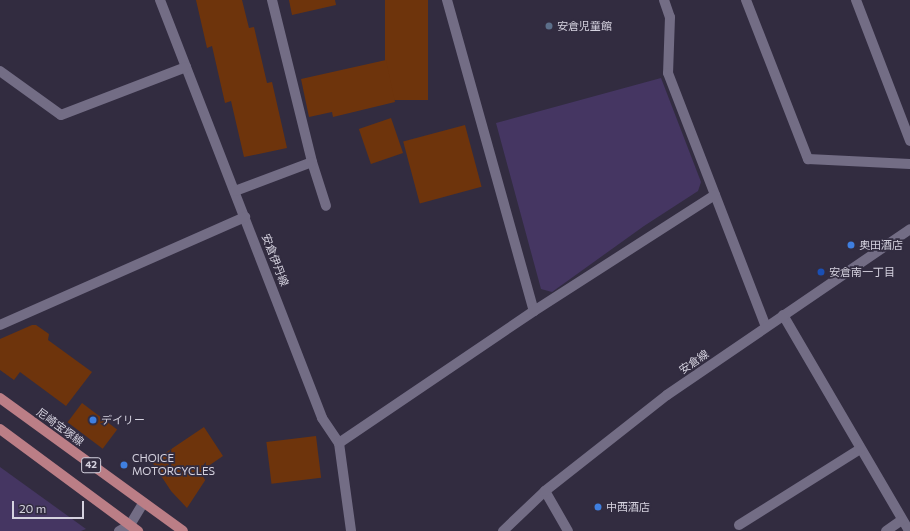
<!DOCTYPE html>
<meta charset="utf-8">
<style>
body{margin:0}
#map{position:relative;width:910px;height:531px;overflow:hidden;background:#322c40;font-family:Commissioner,"Noto Sans JP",sans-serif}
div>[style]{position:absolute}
.green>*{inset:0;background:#453662}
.building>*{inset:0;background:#6e340c;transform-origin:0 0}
.minor>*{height:10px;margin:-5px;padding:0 5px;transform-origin:5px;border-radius:5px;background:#736d85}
.major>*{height:10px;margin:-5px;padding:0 5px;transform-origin:5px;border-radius:5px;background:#bb7e86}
.dots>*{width:11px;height:11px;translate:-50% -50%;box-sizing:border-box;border:2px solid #322c40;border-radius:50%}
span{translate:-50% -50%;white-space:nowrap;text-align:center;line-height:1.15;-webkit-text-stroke:3.5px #322c40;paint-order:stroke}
.shield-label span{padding:1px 3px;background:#322c40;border:1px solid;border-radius:3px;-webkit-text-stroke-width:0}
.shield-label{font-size:10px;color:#d5d2df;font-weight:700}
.poi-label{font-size:11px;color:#d5d2df}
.left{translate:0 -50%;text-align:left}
.street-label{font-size:11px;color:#d5d2df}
.scale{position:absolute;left:12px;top:501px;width:72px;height:18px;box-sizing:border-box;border:2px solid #d5d2df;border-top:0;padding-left:5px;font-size:12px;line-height:14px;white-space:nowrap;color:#d5d2df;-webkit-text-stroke:3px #322c40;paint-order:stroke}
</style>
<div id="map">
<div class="green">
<div style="clip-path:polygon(661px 78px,701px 182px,698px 191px,644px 226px,552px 292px,541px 289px,496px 123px)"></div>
<div style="clip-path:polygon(0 467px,86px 529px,81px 531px,0 531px)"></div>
</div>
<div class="building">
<div style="clip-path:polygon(196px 0,242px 0,249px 28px,254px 27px,267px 83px,272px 82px,287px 148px,244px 157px,231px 101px,225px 103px,212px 46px,207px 48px)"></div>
<div style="clip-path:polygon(289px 0,335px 0,336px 5px,292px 15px)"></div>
<div style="left:385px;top:0;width:43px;height:100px"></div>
<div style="clip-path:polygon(386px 60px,395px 102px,333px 117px,332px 112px,309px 117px,301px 79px)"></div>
<div style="left:391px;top:118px;width:37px;height:34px;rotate:71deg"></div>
<div style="left:465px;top:125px;width:64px;height:64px;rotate:75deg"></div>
<div style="clip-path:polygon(32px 325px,36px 325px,49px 334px,48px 340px,92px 372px,66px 406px,20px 372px,14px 380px,0 370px,0 339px)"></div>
<div style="left:82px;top:403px;width:44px;height:24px;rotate:37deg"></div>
<div style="clip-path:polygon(204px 427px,223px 456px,201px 471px,206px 479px,187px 508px,171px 491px,152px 462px)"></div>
<div style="left:316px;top:436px;width:42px;height:50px;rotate:83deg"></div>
</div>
<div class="minor">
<div style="left:160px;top:0;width:448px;rotate:68.8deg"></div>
<div style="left:322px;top:418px;width:30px;rotate:56deg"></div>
<div style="left:339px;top:443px;width:89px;rotate:82.2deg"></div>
<div style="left:272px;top:0;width:167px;rotate:76.1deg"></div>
<div style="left:312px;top:162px;width:46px;rotate:72.3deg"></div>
<div style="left:447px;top:0;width:323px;rotate:74.4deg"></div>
<div style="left:664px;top:0;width:18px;rotate:71deg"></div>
<div style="left:670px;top:17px;width:56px;rotate:92deg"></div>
<div style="left:668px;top:73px;width:272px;rotate:68.9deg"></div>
<div style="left:746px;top:0;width:171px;rotate:68.7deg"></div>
<div style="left:808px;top:159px;width:102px;rotate:2.8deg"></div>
<div style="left:856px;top:0;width:151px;rotate:69deg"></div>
<div style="left:0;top:71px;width:75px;rotate:35.8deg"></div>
<div style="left:61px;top:115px;width:134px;rotate:-21deg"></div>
<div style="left:235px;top:191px;width:82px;rotate:-20.6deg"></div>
<div style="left:783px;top:315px;width:250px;rotate:59.7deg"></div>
<div style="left:0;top:325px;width:268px;rotate:-23.8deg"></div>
<div style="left:339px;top:443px;width:235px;rotate:-34.1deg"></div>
<div style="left:534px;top:311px;width:215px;rotate:-32.7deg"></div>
<div style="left:545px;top:491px;width:46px;rotate:60.1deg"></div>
<div style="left:739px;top:525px;width:143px;rotate:-32.1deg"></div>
<div style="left:119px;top:531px;width:13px;rotate:-29deg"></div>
<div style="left:130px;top:525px;width:26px;rotate:-59deg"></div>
<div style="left:503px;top:531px;width:58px;rotate:-43.6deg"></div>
<div style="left:545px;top:491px;width:155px;rotate:-38.2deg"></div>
<div style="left:667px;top:395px;width:294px;rotate:-34.3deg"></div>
<div style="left:886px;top:531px;width:19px;rotate:-35deg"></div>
</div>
<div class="major">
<div style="left:0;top:398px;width:226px;rotate:36deg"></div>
<div style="left:0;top:429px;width:172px;rotate:36.5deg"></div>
</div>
<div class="dots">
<div style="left:549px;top:26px;background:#5c6f8a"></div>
<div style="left:851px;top:245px;background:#3f7fe0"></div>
<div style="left:821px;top:272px;background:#1a4fb4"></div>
<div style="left:93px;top:420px;background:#3f7fe0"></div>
<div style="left:124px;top:465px;background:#3f7fe0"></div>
<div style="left:598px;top:507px;background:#3f7fe0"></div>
</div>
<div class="shield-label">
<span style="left:91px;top:465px">42</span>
</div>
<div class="poi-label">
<span class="left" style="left:557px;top:26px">安倉児童館</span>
<span class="left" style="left:859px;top:245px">奥田酒店</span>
<span class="left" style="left:829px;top:272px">安倉南一丁目</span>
<span class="left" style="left:101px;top:420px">デイリー</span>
<span class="left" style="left:132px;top:465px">CHOICE<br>MOTORCYCLES</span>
<span class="left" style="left:606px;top:507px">中西酒店</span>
</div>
<div class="street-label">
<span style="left:275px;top:260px;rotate:69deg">安倉伊丹線</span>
<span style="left:694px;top:362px;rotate:-34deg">安倉線</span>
<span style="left:60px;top:427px;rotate:36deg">尼崎宝塚線</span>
</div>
<div class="scale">20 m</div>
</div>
